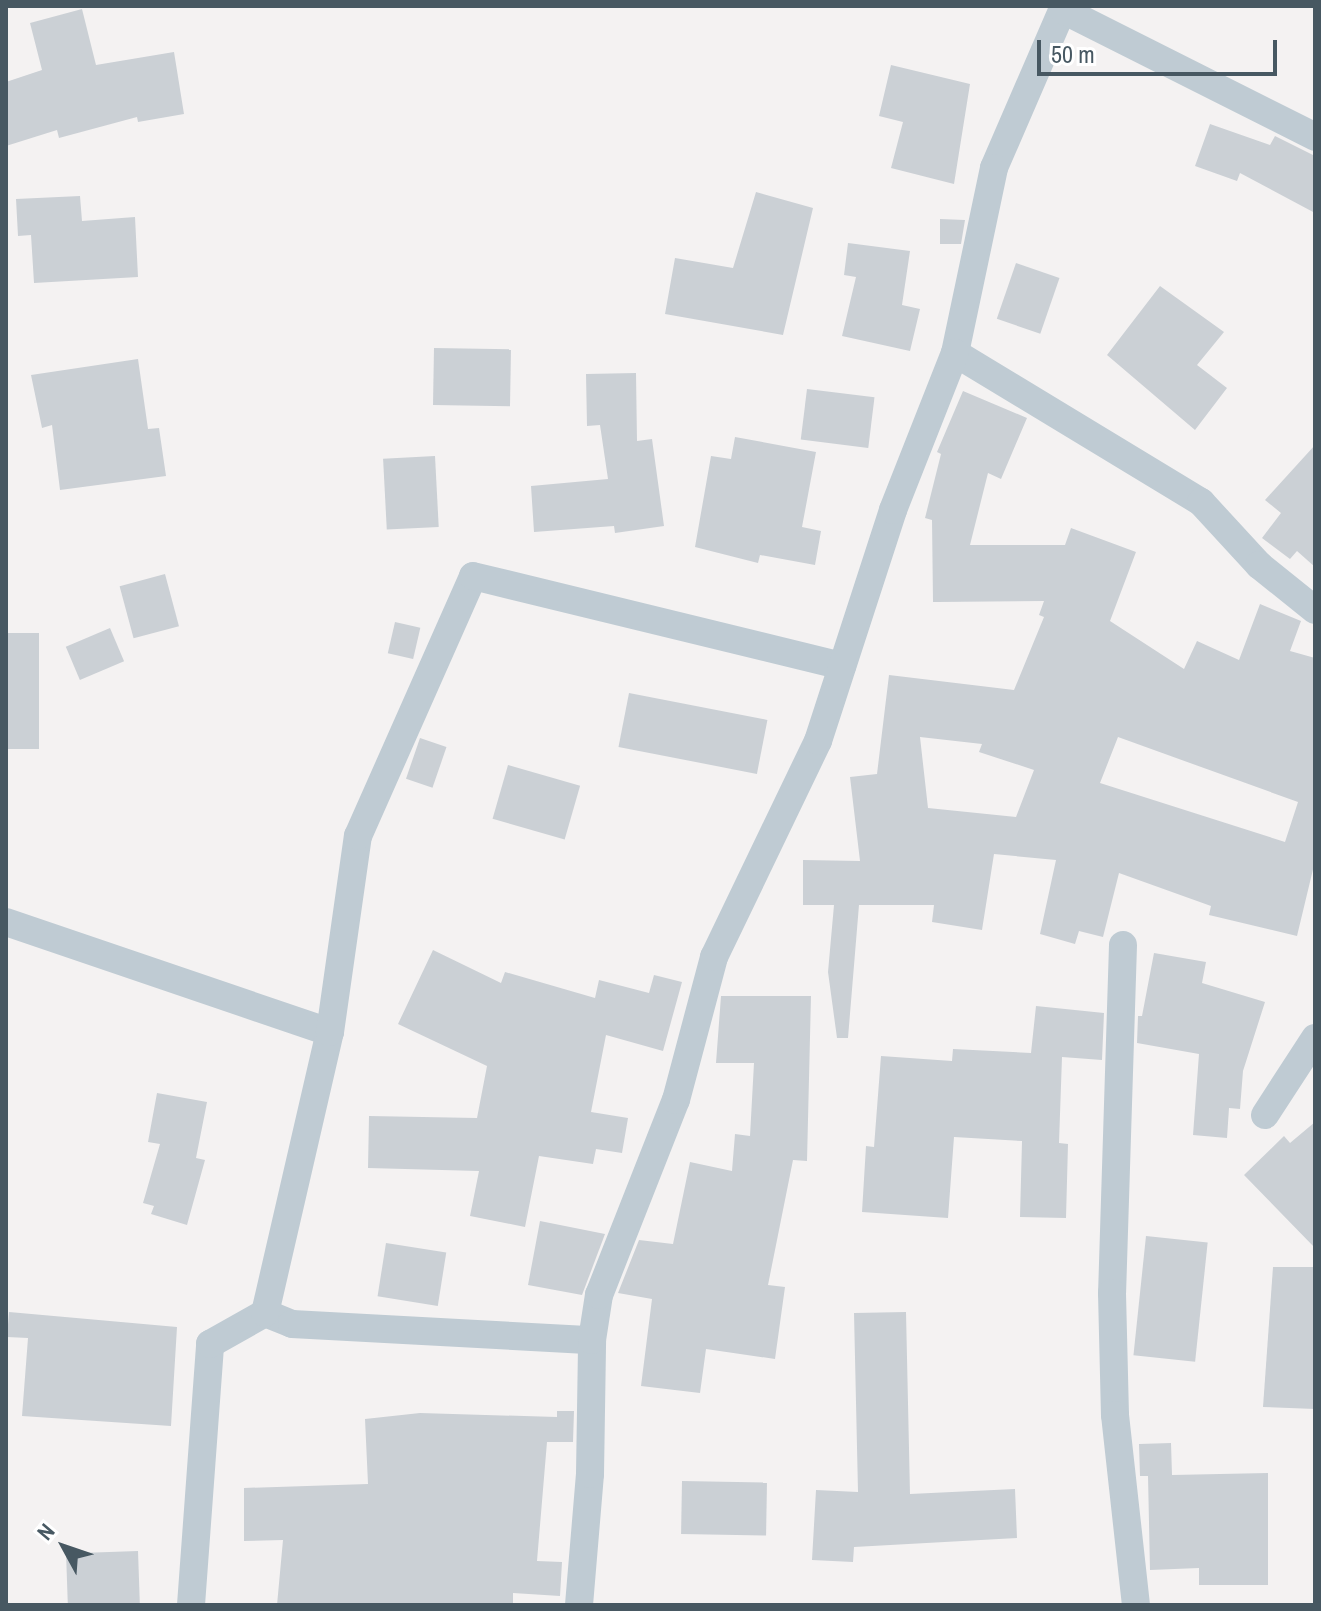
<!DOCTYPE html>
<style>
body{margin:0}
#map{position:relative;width:1321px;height:1611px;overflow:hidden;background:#f4f2f2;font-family:"Archivo Narrow",sans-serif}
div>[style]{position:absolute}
.building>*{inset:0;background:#cbd0d5;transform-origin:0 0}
.minor>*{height:28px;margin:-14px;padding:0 14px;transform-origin:14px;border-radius:14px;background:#bfcbd3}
span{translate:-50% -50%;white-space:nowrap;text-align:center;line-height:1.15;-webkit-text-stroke:8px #fff;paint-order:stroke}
.frame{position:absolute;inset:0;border:8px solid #475862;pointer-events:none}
.north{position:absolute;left:24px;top:1507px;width:80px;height:80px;-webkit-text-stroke:6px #fff;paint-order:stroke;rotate:310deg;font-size:22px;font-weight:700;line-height:32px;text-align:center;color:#475862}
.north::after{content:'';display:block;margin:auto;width:28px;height:36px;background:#475862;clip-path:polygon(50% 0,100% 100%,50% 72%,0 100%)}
.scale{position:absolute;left:1037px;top:40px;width:240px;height:36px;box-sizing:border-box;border:4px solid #475862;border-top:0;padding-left:10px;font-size:24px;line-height:28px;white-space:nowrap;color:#475862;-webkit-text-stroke:6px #fff;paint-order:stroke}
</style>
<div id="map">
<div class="building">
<div style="clip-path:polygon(82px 9px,96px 65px,174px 52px,184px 114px,138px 122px,137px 117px,59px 138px,57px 130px,6px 146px,6px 82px,42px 70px,30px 23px)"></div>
<div style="clip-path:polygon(891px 65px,970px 84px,954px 184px,891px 168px,903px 122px,879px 116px)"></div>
<div style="clip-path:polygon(1210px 124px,1270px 145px,1275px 136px,1315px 156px,1315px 213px,1240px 173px,1237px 181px,1195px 166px)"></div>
<div style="clip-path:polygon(756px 192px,813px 208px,783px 335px,665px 314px,675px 258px,733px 268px)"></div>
<div style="clip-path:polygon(80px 196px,82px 221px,135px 217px,138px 277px,34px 283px,31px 235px,18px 236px,16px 199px)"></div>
<div style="clip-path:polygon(940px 219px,965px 220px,961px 244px,940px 244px)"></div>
<div style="clip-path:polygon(848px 243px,910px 251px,902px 305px,920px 309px,910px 351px,842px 336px,856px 277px,844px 275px)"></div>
<div style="left:1016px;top:263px;width:46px;height:59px;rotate:19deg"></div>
<div style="clip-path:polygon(1160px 286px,1224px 332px,1197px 365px,1227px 388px,1195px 430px,1107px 355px)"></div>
<div style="left:434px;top:348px;width:77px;height:57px;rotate:1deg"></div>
<div style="clip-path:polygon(138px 359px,148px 429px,159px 428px,166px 476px,60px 490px,52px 425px,42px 428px,31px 375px)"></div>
<div style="clip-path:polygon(636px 373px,637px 441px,652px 439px,664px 526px,615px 533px,614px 526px,534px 532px,531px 486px,608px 479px,600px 425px,587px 426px,586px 374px)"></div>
<div style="left:807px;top:389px;width:68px;height:51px;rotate:7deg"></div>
<div style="clip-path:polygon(evenodd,963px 391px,1027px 418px,1001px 479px,988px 473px,970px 545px,1065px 545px,1071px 528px,1136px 552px,1110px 621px,1184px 669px,1197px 641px,1239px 660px,1260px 604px,1301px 621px,1290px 651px,1315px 658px,1315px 861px,1297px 936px,1209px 915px,1211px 906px,1119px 873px,1103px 937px,1079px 931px,1075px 944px,1040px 934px,1056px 860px,994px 854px,982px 930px,932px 922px,934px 905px,859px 905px,848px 1038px,837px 1038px,828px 972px,834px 905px,803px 905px,803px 860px,860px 861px,850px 777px,877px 774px,889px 675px,1014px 690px,1044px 617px,1039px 615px,1044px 601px,933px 602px,932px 520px,925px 518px,941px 454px,937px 452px,963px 391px,920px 737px,982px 744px,979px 752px,1034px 770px,1016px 817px,928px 808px,920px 737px,963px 391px,1118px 737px,1298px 802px,1285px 842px,1100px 783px,1118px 737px)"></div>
<div style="clip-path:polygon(735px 437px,816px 452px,802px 527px,821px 531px,815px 565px,760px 555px,758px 563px,695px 547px,711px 456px,731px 459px)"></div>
<div style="clip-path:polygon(1315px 445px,1315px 567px,1297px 551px,1290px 559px,1262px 538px,1281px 513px,1265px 500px)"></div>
<div style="left:435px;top:456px;width:71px;height:52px;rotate:87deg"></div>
<div style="left:165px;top:574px;width:54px;height:47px;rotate:75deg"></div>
<div style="left:395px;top:622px;width:26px;height:32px;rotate:13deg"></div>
<div style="left:110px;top:628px;width:36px;height:48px;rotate:67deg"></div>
<div style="left:39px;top:633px;width:116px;height:33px;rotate:90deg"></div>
<div style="left:629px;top:693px;width:141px;height:55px;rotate:11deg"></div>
<div style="left:420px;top:738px;width:28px;height:43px;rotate:19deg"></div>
<div style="left:508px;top:765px;width:75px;height:56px;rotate:16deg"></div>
<div style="clip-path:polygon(433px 950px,501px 983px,505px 972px,595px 998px,599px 980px,649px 993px,654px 975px,682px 982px,663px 1051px,606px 1035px,591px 1112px,628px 1118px,622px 1153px,596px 1149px,593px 1164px,539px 1156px,525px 1227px,470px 1216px,479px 1171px,368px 1168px,369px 1116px,477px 1118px,487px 1066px,398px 1024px)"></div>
<div style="clip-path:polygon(1154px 953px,1206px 962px,1202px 983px,1265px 1002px,1243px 1071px,1240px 1109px,1229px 1108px,1227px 1138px,1193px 1135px,1199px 1054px,1137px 1043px,1138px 1016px,1142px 1016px)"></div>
<div style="clip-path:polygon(721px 996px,811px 996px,807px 1161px,793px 1160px,768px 1285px,785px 1287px,775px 1359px,706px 1349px,700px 1393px,641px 1386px,652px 1299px,618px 1293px,639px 1240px,673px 1244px,690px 1162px,732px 1171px,735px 1134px,750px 1136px,754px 1063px,716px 1063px)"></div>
<div style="clip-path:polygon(1036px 1006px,1104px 1013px,1102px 1060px,1062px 1057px,1059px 1143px,1068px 1144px,1066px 1218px,1020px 1217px,1022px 1141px,954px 1137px,948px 1218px,862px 1212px,866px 1146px,874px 1147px,881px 1056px,952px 1061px,953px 1049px,1031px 1053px)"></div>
<div style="clip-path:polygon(157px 1093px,207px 1102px,196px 1158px,205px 1160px,187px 1225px,151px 1214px,154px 1206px,143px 1203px,160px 1144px,148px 1142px)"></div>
<div style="clip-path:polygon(1315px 1122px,1315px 1248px,1244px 1175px,1284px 1136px,1290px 1143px)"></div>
<div style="clip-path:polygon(540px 1221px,605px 1234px,582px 1295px,528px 1285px)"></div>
<div style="left:1146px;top:1236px;width:62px;height:120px;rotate:6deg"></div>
<div style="left:386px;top:1243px;width:61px;height:54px;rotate:9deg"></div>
<div style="clip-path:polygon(1273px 1267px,1315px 1267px,1315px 1409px,1263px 1407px)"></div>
<div style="clip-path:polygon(9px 1312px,177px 1327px,171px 1426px,22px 1416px,28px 1338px,7px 1337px)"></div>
<div style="clip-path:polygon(906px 1312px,910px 1494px,1015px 1489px,1017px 1538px,854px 1547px,853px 1562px,812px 1560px,816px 1490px,858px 1492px,854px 1313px)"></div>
<div style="clip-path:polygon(557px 1411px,574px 1411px,573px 1442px,547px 1442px,537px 1561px,562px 1562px,560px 1596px,513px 1593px,513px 1605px,277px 1605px,283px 1540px,244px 1541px,244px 1488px,368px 1484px,365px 1419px,420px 1413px,557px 1417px)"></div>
<div style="clip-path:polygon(1171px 1443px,1172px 1475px,1268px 1473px,1268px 1585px,1199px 1585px,1199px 1568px,1150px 1570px,1148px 1476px,1140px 1476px,1139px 1444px)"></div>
<div style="left:682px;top:1481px;width:85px;height:53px;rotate:1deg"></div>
<div style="left:138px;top:1551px;width:54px;height:72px;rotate:88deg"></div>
</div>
<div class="minor">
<div style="left:1064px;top:6px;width:176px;rotate:113.4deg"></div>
<div style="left:994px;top:168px;width:189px;rotate:101.9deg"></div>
<div style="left:955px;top:353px;width:288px;rotate:31.2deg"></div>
<div style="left:1201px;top:502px;width:86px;rotate:47.4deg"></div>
<div style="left:1259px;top:565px;width:72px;rotate:38.8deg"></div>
<div style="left:1063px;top:10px;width:282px;rotate:26.7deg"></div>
<div style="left:6px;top:922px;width:342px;rotate:18.8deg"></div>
<div style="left:1123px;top:945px;width:348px;rotate:91.8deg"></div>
<div style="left:1112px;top:1293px;width:122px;rotate:88.6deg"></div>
<div style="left:1115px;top:1415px;width:191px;rotate:83.7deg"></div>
<div style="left:1265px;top:1115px;width:92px;rotate:-57deg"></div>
<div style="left:265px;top:1313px;width:29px;rotate:22deg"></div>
<div style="left:292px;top:1324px;width:300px;rotate:3.1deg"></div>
<div style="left:191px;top:1605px;width:262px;rotate:-85.8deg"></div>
<div style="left:210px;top:1344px;width:63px;rotate:-29.4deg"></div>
<div style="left:265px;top:1313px;width:288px;rotate:-77deg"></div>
<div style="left:330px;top:1032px;width:198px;rotate:-81.9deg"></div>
<div style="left:358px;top:836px;width:284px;rotate:-66.1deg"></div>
<div style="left:473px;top:576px;width:380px;rotate:13.7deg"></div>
<div style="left:579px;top:1605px;width:131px;rotate:-85.2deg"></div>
<div style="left:590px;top:1474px;width:134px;rotate:-89.1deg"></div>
<div style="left:592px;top:1340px;width:46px;rotate:-81.2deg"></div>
<div style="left:599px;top:1295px;width:210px;rotate:-68.5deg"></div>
<div style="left:676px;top:1100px;width:148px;rotate:-75.1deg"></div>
<div style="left:714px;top:957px;width:240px;rotate:-64.3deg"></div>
<div style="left:818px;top:741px;width:243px;rotate:-72deg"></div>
<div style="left:893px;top:510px;width:169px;rotate:-68.5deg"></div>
</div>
<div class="frame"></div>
<div class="north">N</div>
<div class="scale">50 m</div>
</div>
